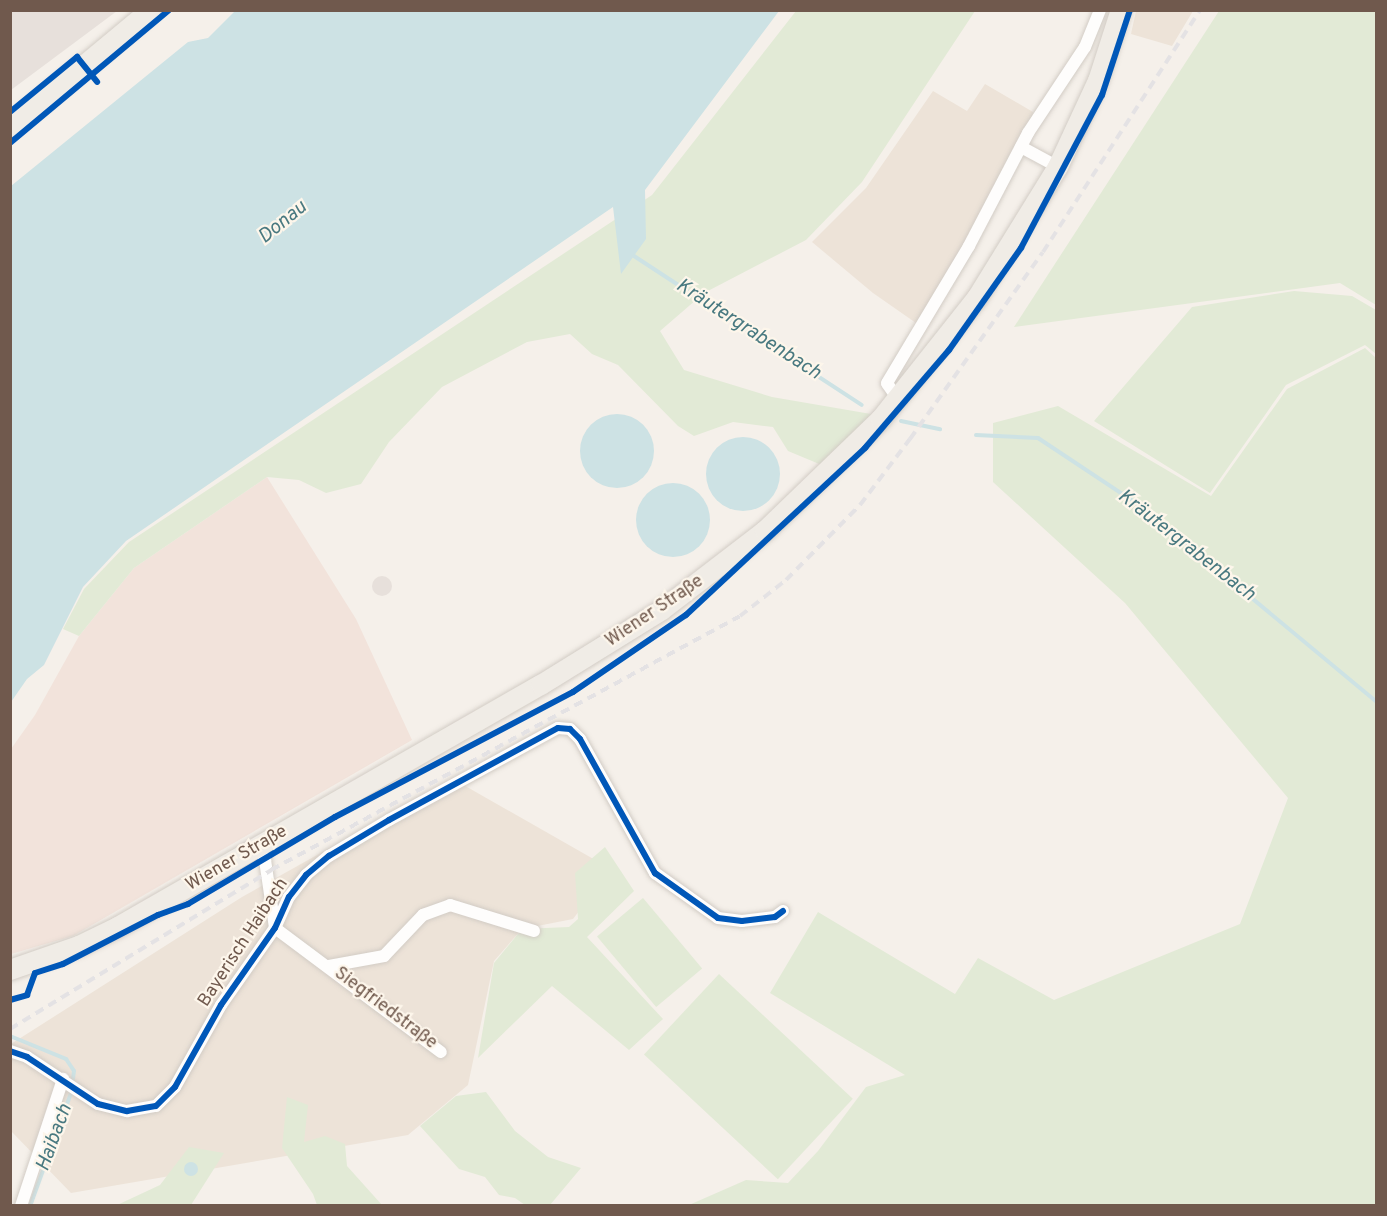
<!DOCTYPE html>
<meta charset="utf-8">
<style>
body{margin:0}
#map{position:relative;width:1387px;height:1216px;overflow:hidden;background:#f5f0ea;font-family:Overpass,sans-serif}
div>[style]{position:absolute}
.residential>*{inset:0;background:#ede3d8}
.commercial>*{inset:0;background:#f2e3db}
.industrial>*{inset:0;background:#e7e0db}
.round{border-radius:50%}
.green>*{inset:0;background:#e2ead6;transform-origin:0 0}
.water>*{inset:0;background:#cde2e4}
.stream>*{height:4px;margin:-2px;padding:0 2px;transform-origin:2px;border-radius:2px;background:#cde2e4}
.roads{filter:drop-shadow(0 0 2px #d2ccc5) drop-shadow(0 0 2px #d2ccc5)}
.minor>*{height:12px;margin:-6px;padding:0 6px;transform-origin:6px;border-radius:6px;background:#fefdfc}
.primary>*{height:20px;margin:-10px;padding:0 10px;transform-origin:10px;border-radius:10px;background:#f0ece6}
.rail>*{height:4px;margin-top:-2px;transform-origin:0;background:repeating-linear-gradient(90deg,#e4e2e4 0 9px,transparent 0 15px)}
.cycleway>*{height:6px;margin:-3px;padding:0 3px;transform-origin:3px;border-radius:3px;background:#0057b8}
span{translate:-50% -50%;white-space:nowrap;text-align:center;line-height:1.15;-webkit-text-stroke:4.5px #fdf6eb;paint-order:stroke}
.street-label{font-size:18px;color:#70594d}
.water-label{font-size:20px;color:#497980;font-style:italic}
.frame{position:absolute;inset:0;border:12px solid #70594d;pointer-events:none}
</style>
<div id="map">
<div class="residential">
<div style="clip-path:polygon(1136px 11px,1136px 10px,1193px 11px,1172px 46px,1131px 34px)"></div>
<div style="clip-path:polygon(985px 84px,1033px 112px,1032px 117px,955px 262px,916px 323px,873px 293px,812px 242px,866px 188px,933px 91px,967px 111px)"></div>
<div style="clip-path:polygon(453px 779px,611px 869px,573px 919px,522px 929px,494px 961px,468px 1085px,408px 1135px,71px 1193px,11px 1131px,11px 1044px,242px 897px)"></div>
</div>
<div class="commercial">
<div style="clip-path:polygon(267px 477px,356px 619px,412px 740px,73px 936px,11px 954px,11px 749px,35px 715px,79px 636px,134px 568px)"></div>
</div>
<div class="industrial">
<div style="clip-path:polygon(11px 10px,117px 10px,117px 11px,11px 90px)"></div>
<div class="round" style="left:372px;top:576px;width:20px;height:20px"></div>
</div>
<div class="green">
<div style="clip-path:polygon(796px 11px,975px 11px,862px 182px,806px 240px,704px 293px,660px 331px,684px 370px,772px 397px,871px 414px,824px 466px,788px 451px,773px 427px,733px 422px,694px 436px,678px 426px,618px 365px,592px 354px,570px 334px,527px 342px,442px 387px,389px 442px,361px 484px,326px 493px,299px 480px,267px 477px,134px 568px,79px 636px,63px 629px,84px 589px,129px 542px,652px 195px)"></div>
<div style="clip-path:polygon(1219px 11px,1376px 11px,1376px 305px,1340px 283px,1014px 327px)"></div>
<div style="clip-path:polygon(1294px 291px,1352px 296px,1376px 310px,1376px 354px,1365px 345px,1286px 385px,1210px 493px,1094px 421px,1192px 307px)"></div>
<div style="clip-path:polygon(1365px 348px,1376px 358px,1376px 1205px,689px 1205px,746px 1180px,788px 1183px,818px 1151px,866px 1087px,905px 1075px,770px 993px,818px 912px,955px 994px,978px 958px,1054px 1000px,1240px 924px,1288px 798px,1125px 603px,993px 482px,993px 423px,1058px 406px,1211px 496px,1287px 389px)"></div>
<div style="clip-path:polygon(605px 847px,634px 891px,587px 937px,663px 1019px,629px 1050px,552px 986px,478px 1058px,494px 963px,522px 929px,569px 927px,578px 919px,575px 873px)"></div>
<div style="left:643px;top:898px;width:92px;height:60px;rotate:50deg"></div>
<div style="left:719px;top:974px;width:183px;height:110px;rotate:43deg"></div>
<div style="clip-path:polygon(486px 1092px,515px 1131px,548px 1157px,581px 1168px,550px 1205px,525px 1205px,515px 1198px,499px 1195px,485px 1177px,459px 1169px,420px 1126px,456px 1096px)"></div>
<div style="clip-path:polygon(287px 1097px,308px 1105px,304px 1142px,325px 1136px,345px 1144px,347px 1166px,382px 1205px,317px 1205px,313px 1194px,282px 1148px)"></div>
<div style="clip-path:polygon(189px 1147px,224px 1153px,191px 1205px,115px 1206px,160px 1185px)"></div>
</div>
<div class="water">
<div style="clip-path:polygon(235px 11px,779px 11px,645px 190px,646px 239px,621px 274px,613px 207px,126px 541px,83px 587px,44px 665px,27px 679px,11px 702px,11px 186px,188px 42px,208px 38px)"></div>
<div class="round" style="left:580px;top:414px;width:74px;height:74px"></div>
<div class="round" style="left:706px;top:437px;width:74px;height:74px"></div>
<div class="round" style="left:636px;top:483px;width:74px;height:74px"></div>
<div class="round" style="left:184px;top:1162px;width:14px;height:14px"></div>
</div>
<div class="stream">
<div style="left:634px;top:256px;width:272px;rotate:33.2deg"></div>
<div style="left:901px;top:421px;width:40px;rotate:12deg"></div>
<div style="left:976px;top:435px;width:62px;rotate:2.8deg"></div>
<div style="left:1038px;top:438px;width:125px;rotate:33.6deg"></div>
<div style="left:1142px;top:507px;width:304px;rotate:39.7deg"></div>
<div style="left:10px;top:1036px;width:61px;rotate:22.3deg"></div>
<div style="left:66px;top:1059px;width:14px;rotate:56deg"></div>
<div style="left:74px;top:1071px;width:22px;rotate:98deg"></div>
<div style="left:71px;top:1093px;width:120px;rotate:109.9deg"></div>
</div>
<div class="roads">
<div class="minor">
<div style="left:1021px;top:147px;width:42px;rotate:28.4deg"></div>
<div style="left:898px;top:399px;width:19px;rotate:-125deg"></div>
<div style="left:887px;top:383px;width:160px;rotate:-59.1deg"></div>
<div style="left:969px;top:246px;width:127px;rotate:-62.4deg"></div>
<div style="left:1028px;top:133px;width:103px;rotate:-56.5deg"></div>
<div style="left:1085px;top:47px;width:40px;rotate:-68deg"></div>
<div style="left:258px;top:846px;width:16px;rotate:63deg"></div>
<div style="left:265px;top:860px;width:69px;rotate:81.6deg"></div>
<div style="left:275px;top:928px;width:207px;rotate:36.8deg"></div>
<div style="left:329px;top:966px;width:56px;rotate:-10.3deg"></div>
<div style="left:384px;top:956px;width:57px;rotate:-46.4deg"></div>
<div style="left:423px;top:915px;width:29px;rotate:-20deg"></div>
<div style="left:450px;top:905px;width:88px;rotate:17.2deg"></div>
<div style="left:10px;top:1051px;width:18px;rotate:19deg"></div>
<div style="left:27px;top:1057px;width:85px;rotate:33.5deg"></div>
<div style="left:98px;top:1104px;width:30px;rotate:14deg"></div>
<div style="left:127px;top:1111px;width:29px;rotate:-10deg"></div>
<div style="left:156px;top:1106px;width:27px;rotate:-45deg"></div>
<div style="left:175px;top:1087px;width:94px;rotate:-60.7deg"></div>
<div style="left:221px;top:1005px;width:94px;rotate:-55deg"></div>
<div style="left:275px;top:928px;width:34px;rotate:-66deg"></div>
<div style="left:289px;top:897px;width:28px;rotate:-52deg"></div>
<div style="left:306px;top:875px;width:30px;rotate:-40deg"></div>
<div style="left:329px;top:856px;width:70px;rotate:-31deg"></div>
<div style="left:389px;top:820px;width:192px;rotate:-28.6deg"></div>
<div style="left:558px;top:728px;width:12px;rotate:5deg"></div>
<div style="left:570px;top:729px;width:14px;rotate:45deg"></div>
<div style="left:580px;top:739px;width:154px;rotate:60.8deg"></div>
<div style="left:655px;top:873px;width:77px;rotate:35.5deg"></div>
<div style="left:718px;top:918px;width:24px;rotate:7deg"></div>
<div style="left:742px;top:921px;width:33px;rotate:-7deg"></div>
<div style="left:775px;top:917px;width:10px;rotate:-37deg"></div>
<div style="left:21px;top:1206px;width:134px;rotate:-71.7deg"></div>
</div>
<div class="primary">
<div style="left:10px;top:127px;width:183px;rotate:-39.7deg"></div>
<div style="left:10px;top:970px;width:73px;rotate:-19.2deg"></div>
<div style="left:79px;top:946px;width:43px;rotate:-26deg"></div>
<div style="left:118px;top:927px;width:487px;rotate:-29.8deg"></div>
<div style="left:541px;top:685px;width:142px;rotate:-31.8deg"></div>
<div style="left:662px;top:610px;width:130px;rotate:-37.5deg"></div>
<div style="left:765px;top:531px;width:161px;rotate:-44deg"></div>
<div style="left:881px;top:419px;width:154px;rotate:-51.6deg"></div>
<div style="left:977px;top:298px;width:154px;rotate:-58.3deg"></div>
<div style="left:1058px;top:167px;width:95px;rotate:-65.1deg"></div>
<div style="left:1098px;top:81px;width:75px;rotate:-72.1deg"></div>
</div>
</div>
<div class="rail">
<div style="left:10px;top:1029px;width:306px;rotate:-31.3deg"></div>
<div style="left:271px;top:870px;width:533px;rotate:-28.44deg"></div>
<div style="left:740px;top:616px;width:58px;rotate:-38deg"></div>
<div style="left:786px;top:580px;width:105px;rotate:-45.4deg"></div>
<div style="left:860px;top:505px;width:83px;rotate:-52.9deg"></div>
<div style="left:910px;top:439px;width:229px;rotate:-54.6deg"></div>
<div style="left:1043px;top:252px;width:288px;rotate:-57deg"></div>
</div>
<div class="cycleway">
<div style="left:10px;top:112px;width:87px;rotate:-39.4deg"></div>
<div style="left:77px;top:57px;width:32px;rotate:51deg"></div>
<div style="left:10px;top:143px;width:207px;rotate:-39.9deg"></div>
<div style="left:10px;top:1000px;width:18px;rotate:-16deg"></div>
<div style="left:27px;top:995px;width:23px;rotate:-70deg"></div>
<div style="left:35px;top:973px;width:29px;rotate:-18deg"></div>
<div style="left:63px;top:964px;width:107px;rotate:-27.3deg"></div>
<div style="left:158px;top:915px;width:32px;rotate:-20deg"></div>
<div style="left:188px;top:904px;width:171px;rotate:-30.6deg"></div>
<div style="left:335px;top:817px;width:269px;rotate:-27.7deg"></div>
<div style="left:573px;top:692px;width:137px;rotate:-34.3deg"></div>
<div style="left:686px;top:615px;width:245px;rotate:-43deg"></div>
<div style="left:865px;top:448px;width:129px;rotate:-49.4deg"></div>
<div style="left:949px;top:350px;width:125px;rotate:-54.8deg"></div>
<div style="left:1021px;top:248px;width:173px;rotate:-62.1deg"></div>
<div style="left:1102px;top:95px;width:89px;rotate:-71.8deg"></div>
<div style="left:10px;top:1051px;width:18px;rotate:19deg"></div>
<div style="left:27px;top:1057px;width:85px;rotate:33.5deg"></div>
<div style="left:98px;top:1104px;width:30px;rotate:14deg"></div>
<div style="left:127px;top:1111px;width:29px;rotate:-10deg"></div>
<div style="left:156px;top:1106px;width:27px;rotate:-45deg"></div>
<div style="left:175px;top:1087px;width:94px;rotate:-60.7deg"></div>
<div style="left:221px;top:1005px;width:94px;rotate:-55deg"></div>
<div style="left:275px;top:928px;width:34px;rotate:-66deg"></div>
<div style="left:289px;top:897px;width:28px;rotate:-52deg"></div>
<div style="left:306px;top:875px;width:30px;rotate:-40deg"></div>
<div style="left:329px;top:856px;width:70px;rotate:-31deg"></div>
<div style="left:389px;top:820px;width:192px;rotate:-28.6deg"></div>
<div style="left:558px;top:728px;width:12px;rotate:5deg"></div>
<div style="left:570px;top:729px;width:14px;rotate:45deg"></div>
<div style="left:580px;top:739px;width:154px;rotate:60.8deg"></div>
<div style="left:655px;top:873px;width:77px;rotate:35.5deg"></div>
<div style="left:718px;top:918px;width:24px;rotate:7deg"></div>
<div style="left:742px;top:921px;width:33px;rotate:-7deg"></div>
<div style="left:775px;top:917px;width:10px;rotate:-37deg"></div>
</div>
<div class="street-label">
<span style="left:655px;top:612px;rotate:-34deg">Wiener Straße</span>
<span style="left:237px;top:859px;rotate:-30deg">Wiener Straße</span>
<span style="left:244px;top:943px;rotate:-57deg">Bayerisch Haibach</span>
<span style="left:385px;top:1009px;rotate:37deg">Siegfriedstraße</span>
</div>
<div class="water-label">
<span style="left:283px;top:223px;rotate:-39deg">Donau</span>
<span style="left:748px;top:330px;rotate:33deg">Kräutergrabenbach</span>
<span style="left:1186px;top:546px;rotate:38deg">Kräutergrabenbach</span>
<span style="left:55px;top:1138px;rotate:-70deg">Haibach</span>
</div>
<div class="frame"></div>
</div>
